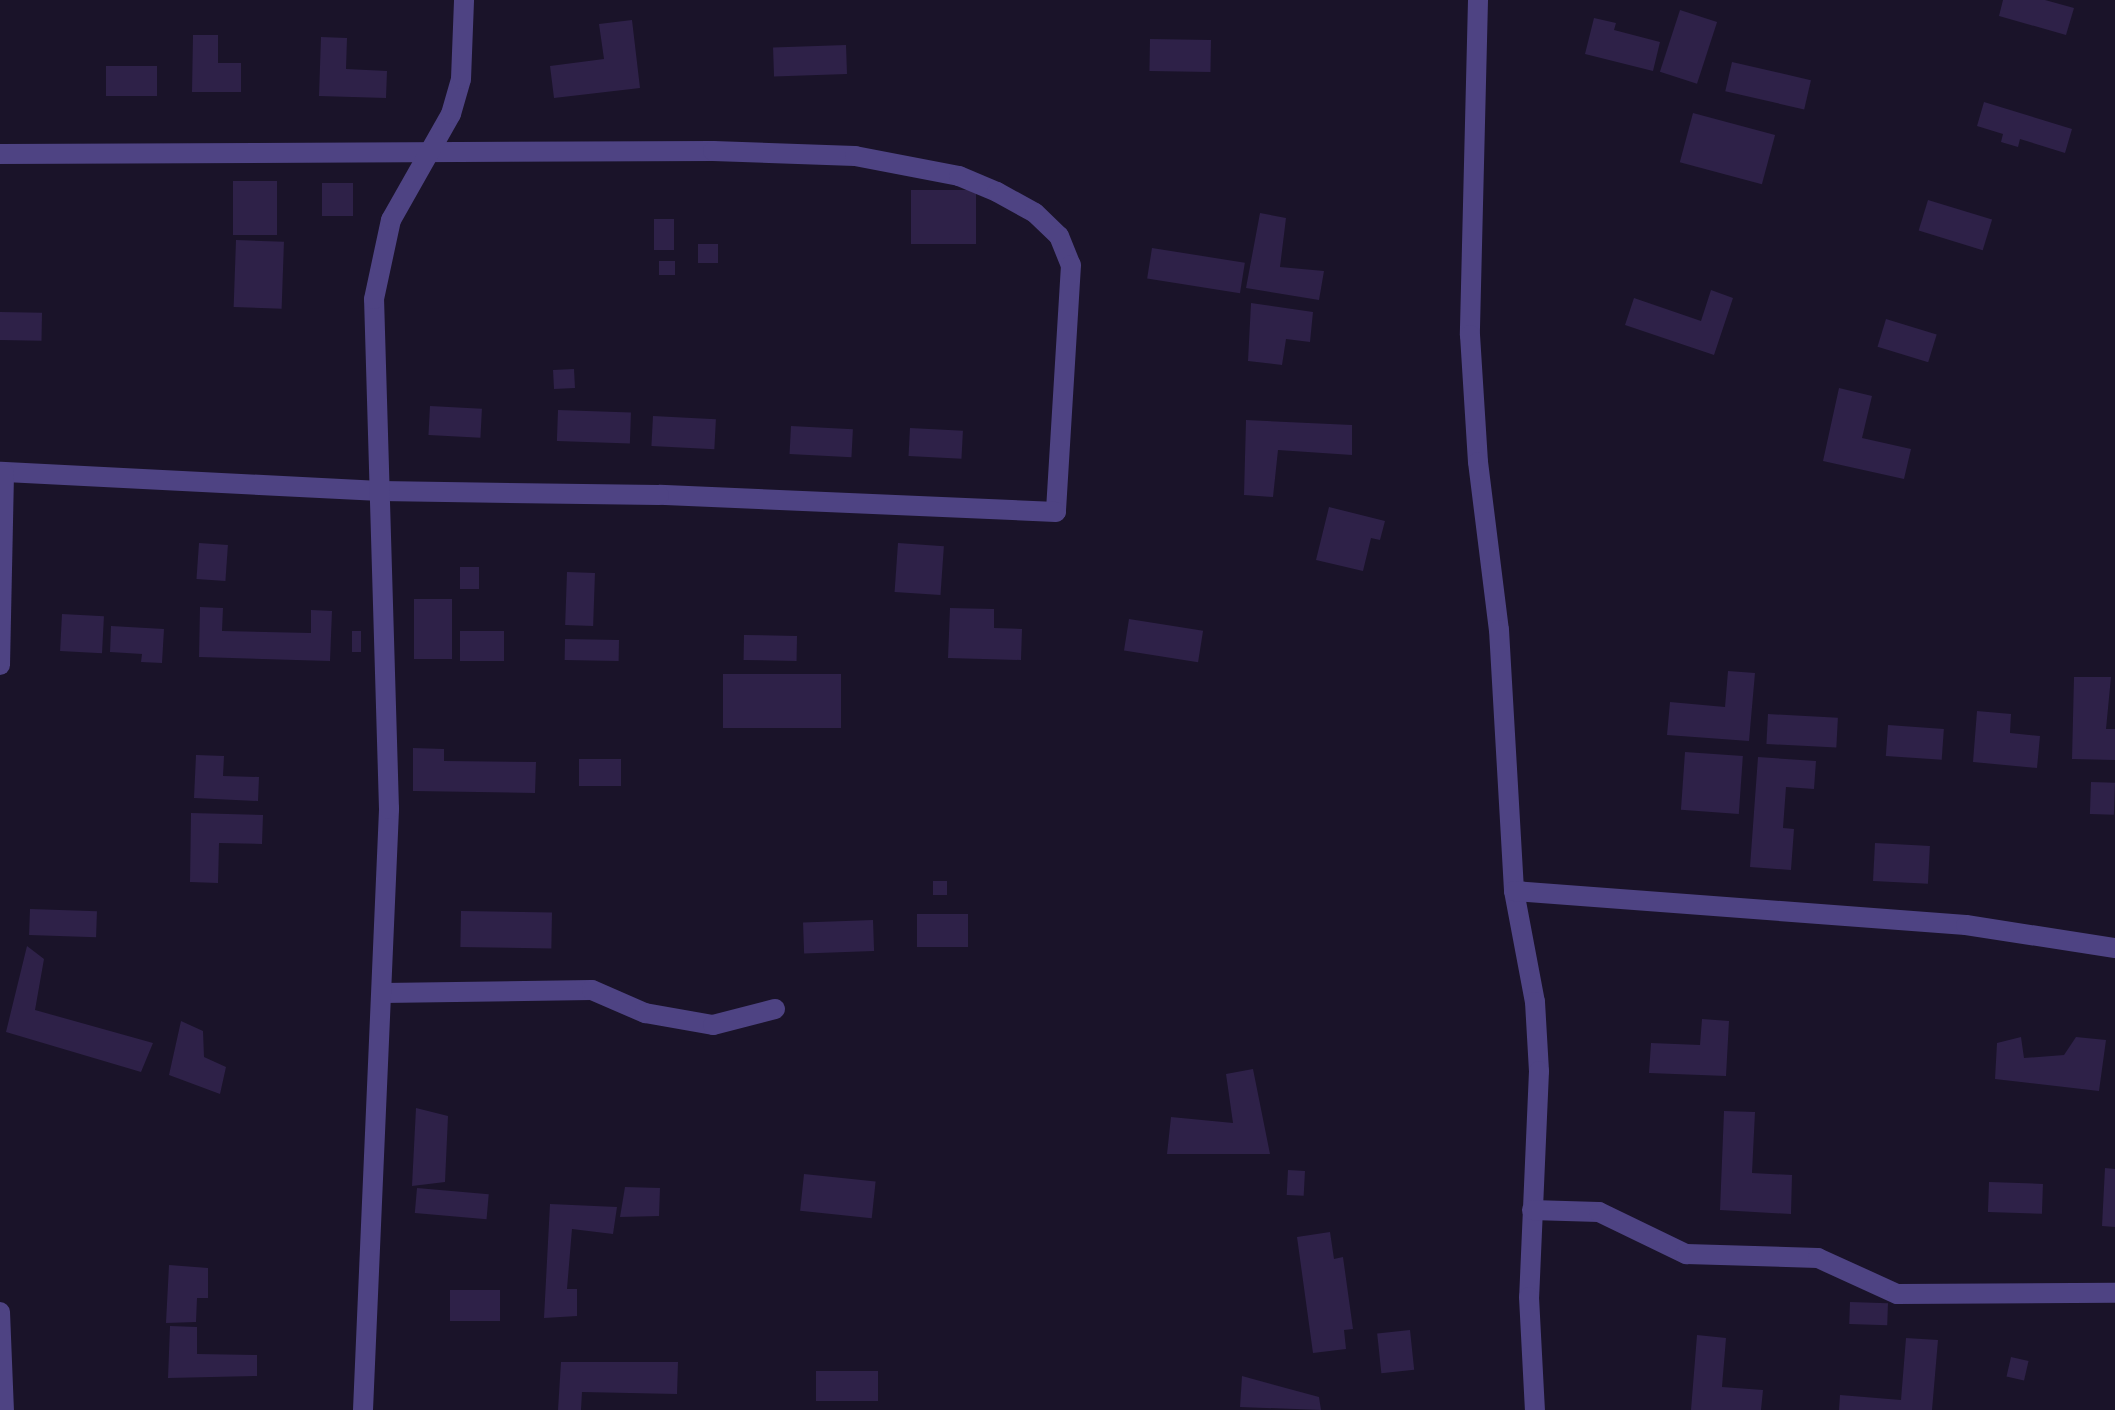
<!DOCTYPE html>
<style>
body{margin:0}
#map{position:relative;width:2115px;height:1410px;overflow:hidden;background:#1a1329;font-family:Commissioner,sans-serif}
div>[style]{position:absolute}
.building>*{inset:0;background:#2e2148;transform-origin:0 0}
.minor>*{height:20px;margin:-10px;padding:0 10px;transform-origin:10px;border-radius:10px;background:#4e4383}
span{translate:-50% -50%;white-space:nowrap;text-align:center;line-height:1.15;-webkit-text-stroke:7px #1a1329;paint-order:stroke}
</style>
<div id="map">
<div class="building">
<div style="clip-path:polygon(2003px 0,2045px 0,2074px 8px,2066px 35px,1999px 16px)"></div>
<div style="left:1680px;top:10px;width:39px;height:65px;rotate:18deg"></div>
<div style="clip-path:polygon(1594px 18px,1616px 23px,1614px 30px,1660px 42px,1653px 71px,1585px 54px)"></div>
<div style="clip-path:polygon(632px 20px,640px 88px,554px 98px,550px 66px,604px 59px,599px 24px)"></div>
<div style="clip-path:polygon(193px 35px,218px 35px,218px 63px,241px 63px,241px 92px,192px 92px)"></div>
<div style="clip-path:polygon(321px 37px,347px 38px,346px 69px,387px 71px,386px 98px,319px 96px)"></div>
<div style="left:1150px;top:39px;width:61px;height:32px;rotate:1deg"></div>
<div style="left:846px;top:45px;width:29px;height:73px;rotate:88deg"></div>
<div style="left:1732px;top:62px;width:81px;height:30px;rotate:13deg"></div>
<div style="left:106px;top:66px;width:51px;height:30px"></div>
<div style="clip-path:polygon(1984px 102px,2072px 129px,2065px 153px,2020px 139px,2018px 147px,2001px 142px,2003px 134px,1977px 126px)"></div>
<div style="left:1693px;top:113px;width:85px;height:51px;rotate:15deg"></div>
<div style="left:277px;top:181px;width:54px;height:44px;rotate:90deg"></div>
<div style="left:322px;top:183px;width:31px;height:33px"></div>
<div style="left:911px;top:190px;width:65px;height:54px"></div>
<div style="left:1928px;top:200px;width:67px;height:32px;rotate:17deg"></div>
<div style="clip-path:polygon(1260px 213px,1286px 218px,1280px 267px,1324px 271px,1319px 300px,1246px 288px)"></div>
<div style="left:654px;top:219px;width:20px;height:31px"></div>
<div style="left:236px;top:240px;width:48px;height:67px;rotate:2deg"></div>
<div style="left:698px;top:244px;width:20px;height:19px"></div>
<div style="left:1152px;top:248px;width:94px;height:31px;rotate:9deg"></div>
<div style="left:675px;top:261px;width:14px;height:16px;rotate:90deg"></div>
<div style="clip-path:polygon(1711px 290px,1733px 298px,1714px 355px,1625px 325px,1634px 298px,1701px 321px)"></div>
<div style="clip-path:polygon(1251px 303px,1313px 312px,1310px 342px,1286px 339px,1282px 365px,1248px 361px)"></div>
<div style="left:0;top:312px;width:42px;height:28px;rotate:1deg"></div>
<div style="left:1886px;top:319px;width:53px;height:29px;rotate:17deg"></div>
<div style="left:574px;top:369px;width:19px;height:21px;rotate:87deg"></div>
<div style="clip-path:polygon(1839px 388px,1872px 396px,1862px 438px,1911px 449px,1904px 479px,1823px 461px)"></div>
<div style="left:430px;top:406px;width:52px;height:29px;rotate:3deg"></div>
<div style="left:558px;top:410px;width:73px;height:31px;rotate:2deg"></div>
<div style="left:653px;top:416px;width:63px;height:30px;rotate:3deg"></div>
<div style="clip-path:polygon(1246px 420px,1352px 425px,1352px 455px,1278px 450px,1273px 497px,1244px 495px)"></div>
<div style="left:791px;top:426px;width:62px;height:28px;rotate:3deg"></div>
<div style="left:910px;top:428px;width:53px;height:28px;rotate:3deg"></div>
<div style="clip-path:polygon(1329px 507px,1385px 521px,1380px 540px,1371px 538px,1363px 571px,1316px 560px)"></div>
<div style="left:199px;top:543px;width:29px;height:36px;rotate:4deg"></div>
<div style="left:898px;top:543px;width:46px;height:49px;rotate:4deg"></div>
<div style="left:460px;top:567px;width:19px;height:22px"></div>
<div style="left:567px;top:572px;width:28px;height:53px;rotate:2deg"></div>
<div style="left:414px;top:599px;width:38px;height:60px"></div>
<div style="clip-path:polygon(200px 607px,223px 608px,222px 631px,311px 633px,311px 610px,332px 611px,330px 661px,199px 657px)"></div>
<div style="clip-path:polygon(950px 608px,994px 609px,994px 628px,1022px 629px,1021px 660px,948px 658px)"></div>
<div style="left:62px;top:614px;width:42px;height:37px;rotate:3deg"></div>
<div style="left:1129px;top:619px;width:75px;height:32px;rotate:9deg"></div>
<div style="clip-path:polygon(111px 626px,164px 629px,162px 663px,141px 662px,142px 654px,110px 652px)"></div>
<div style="left:352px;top:631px;width:9px;height:21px"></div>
<div style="left:460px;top:631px;width:44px;height:30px"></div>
<div style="left:744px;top:635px;width:53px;height:25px;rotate:1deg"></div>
<div style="left:565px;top:639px;width:54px;height:21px;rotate:1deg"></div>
<div style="clip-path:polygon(1728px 671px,1755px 673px,1749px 741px,1667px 735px,1670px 702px,1725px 707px)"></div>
<div style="left:841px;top:674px;width:54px;height:118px;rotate:90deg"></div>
<div style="clip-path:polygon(2074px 677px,2111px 677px,2106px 729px,2115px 729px,2115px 760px,2072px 759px)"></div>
<div style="clip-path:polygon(1977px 711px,2011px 714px,2010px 733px,2040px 736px,2037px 768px,1973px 762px)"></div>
<div style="left:1768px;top:714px;width:70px;height:30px;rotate:3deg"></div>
<div style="left:1888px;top:725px;width:56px;height:31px;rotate:4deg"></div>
<div style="clip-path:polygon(413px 748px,444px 749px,444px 761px,536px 762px,535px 793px,413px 791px)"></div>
<div style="left:1685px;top:752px;width:58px;height:58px;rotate:4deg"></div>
<div style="clip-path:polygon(196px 755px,224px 756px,223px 776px,259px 777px,258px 801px,194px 798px)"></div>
<div style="clip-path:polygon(1758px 757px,1816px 761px,1814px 789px,1786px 787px,1783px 828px,1794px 829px,1791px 870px,1750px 867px)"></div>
<div style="left:621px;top:759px;width:27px;height:42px;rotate:90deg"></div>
<div style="left:2091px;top:782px;width:24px;height:32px;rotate:2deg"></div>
<div style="clip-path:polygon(191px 813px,263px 815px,262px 844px,219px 843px,218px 883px,190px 882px)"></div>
<div style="left:1875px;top:843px;width:55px;height:38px;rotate:3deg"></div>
<div style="left:933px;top:881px;width:14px;height:14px"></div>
<div style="left:30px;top:909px;width:67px;height:26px;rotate:2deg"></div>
<div style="left:461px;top:911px;width:91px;height:36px;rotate:1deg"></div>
<div style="left:917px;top:914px;width:51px;height:33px"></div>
<div style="left:873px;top:920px;width:31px;height:70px;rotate:88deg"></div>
<div style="clip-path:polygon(27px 946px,44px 959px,35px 1010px,153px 1043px,141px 1072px,6px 1032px)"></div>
<div style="clip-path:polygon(1702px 1019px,1729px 1021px,1726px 1076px,1649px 1073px,1651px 1043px,1700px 1045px)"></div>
<div style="clip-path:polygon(181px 1021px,203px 1031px,204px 1057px,226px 1067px,220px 1094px,169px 1075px)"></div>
<div style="clip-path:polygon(2021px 1037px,2024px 1058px,2064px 1055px,2076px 1037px,2106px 1040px,2099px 1091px,1995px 1079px,1997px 1043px)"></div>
<div style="clip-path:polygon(1253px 1069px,1270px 1154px,1167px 1154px,1171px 1117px,1233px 1123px,1226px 1074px)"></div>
<div style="clip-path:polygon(416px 1108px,448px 1116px,445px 1182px,412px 1186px)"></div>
<div style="clip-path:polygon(1724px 1111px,1755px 1112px,1752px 1173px,1792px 1175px,1791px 1214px,1720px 1210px)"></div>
<div style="clip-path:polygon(2105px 1168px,2115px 1169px,2115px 1227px,2102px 1226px)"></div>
<div style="left:1288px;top:1170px;width:17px;height:25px;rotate:3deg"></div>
<div style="left:804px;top:1174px;width:72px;height:37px;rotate:6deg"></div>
<div style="left:1989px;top:1182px;width:54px;height:30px;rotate:2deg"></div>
<div style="clip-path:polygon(625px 1187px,660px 1188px,659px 1216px,620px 1217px)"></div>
<div style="left:417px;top:1188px;width:72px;height:25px;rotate:5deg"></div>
<div style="clip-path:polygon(550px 1204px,617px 1207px,613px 1234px,572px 1229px,567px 1289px,577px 1289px,577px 1316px,544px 1318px)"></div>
<div style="clip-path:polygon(1330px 1232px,1334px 1259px,1343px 1257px,1353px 1329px,1344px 1330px,1346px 1349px,1313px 1353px,1297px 1237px)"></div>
<div style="clip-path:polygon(169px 1265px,208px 1268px,208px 1298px,197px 1298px,196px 1322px,166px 1323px)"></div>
<div style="left:450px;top:1290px;width:50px;height:31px"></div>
<div style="left:1850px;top:1302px;width:38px;height:22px;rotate:2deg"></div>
<div style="clip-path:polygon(170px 1326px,197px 1327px,197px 1354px,257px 1355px,257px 1376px,168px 1378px)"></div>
<div style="left:1410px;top:1330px;width:40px;height:33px;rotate:84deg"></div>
<div style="clip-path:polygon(1697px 1335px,1726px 1338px,1722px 1387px,1763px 1390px,1761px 1410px,1691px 1410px)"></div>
<div style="clip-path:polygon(1906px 1338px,1938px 1340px,1932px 1410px,1839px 1410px,1840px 1395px,1901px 1400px)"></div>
<div style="left:2011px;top:1357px;width:18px;height:20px;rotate:13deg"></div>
<div style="clip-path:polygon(561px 1362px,678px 1362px,677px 1394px,582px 1392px,581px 1410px,558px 1410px)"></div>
<div style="left:816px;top:1371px;width:62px;height:30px"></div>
<div style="clip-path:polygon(1242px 1376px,1319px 1397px,1321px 1410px,1240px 1407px)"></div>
</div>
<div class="minor">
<div style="left:1478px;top:0;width:335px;rotate:91.4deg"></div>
<div style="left:1470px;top:335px;width:127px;rotate:86.4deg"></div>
<div style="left:1478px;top:462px;width:169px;rotate:82.9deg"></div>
<div style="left:1499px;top:630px;width:261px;rotate:86.7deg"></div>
<div style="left:1514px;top:891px;width:113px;rotate:79.3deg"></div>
<div style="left:1535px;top:1002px;width:69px;rotate:86.7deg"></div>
<div style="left:1539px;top:1071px;width:226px;rotate:92.5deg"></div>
<div style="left:1529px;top:1297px;width:113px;rotate:87deg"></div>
<div style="left:0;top:154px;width:713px;rotate:-0.24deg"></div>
<div style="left:713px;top:151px;width:142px;rotate:2deg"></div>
<div style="left:855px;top:156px;width:106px;rotate:10.9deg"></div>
<div style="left:959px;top:176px;width:41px;rotate:22.8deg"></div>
<div style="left:997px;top:192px;width:43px;rotate:28.9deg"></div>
<div style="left:1035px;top:213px;width:33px;rotate:44deg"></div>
<div style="left:1059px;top:236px;width:31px;rotate:68deg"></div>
<div style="left:1071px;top:265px;width:247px;rotate:93.5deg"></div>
<div style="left:1056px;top:512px;width:397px;rotate:-177.5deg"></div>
<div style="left:659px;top:495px;width:279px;rotate:-179.2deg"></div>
<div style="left:380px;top:491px;width:380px;rotate:-177.1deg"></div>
<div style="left:0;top:665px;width:192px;rotate:-88.8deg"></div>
<div style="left:1514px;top:891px;width:453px;rotate:4.3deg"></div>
<div style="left:1966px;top:925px;width:151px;rotate:8.8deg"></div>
<div style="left:383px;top:993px;width:209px;rotate:-0.8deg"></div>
<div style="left:592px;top:990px;width:58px;rotate:23.5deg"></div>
<div style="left:645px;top:1013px;width:69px;rotate:10deg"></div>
<div style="left:713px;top:1025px;width:64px;rotate:-14.5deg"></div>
<div style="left:1532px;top:1210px;width:67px;rotate:1.7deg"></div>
<div style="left:1599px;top:1212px;width:97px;rotate:25.8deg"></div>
<div style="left:1686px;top:1254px;width:132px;rotate:1.7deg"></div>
<div style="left:1818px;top:1258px;width:87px;rotate:24.5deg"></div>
<div style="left:1897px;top:1294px;width:218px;rotate:-0.3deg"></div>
<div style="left:0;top:1312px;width:98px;rotate:87.7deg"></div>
<div style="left:363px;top:1410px;width:602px;rotate:-87.52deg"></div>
<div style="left:389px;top:809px;width:510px;rotate:-91.68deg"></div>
<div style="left:374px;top:299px;width:81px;rotate:-77.9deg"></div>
<div style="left:391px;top:220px;width:122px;rotate:-60.5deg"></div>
<div style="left:451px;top:114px;width:36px;rotate:-74deg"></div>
<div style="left:461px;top:79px;width:79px;rotate:-87.8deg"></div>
</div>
</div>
